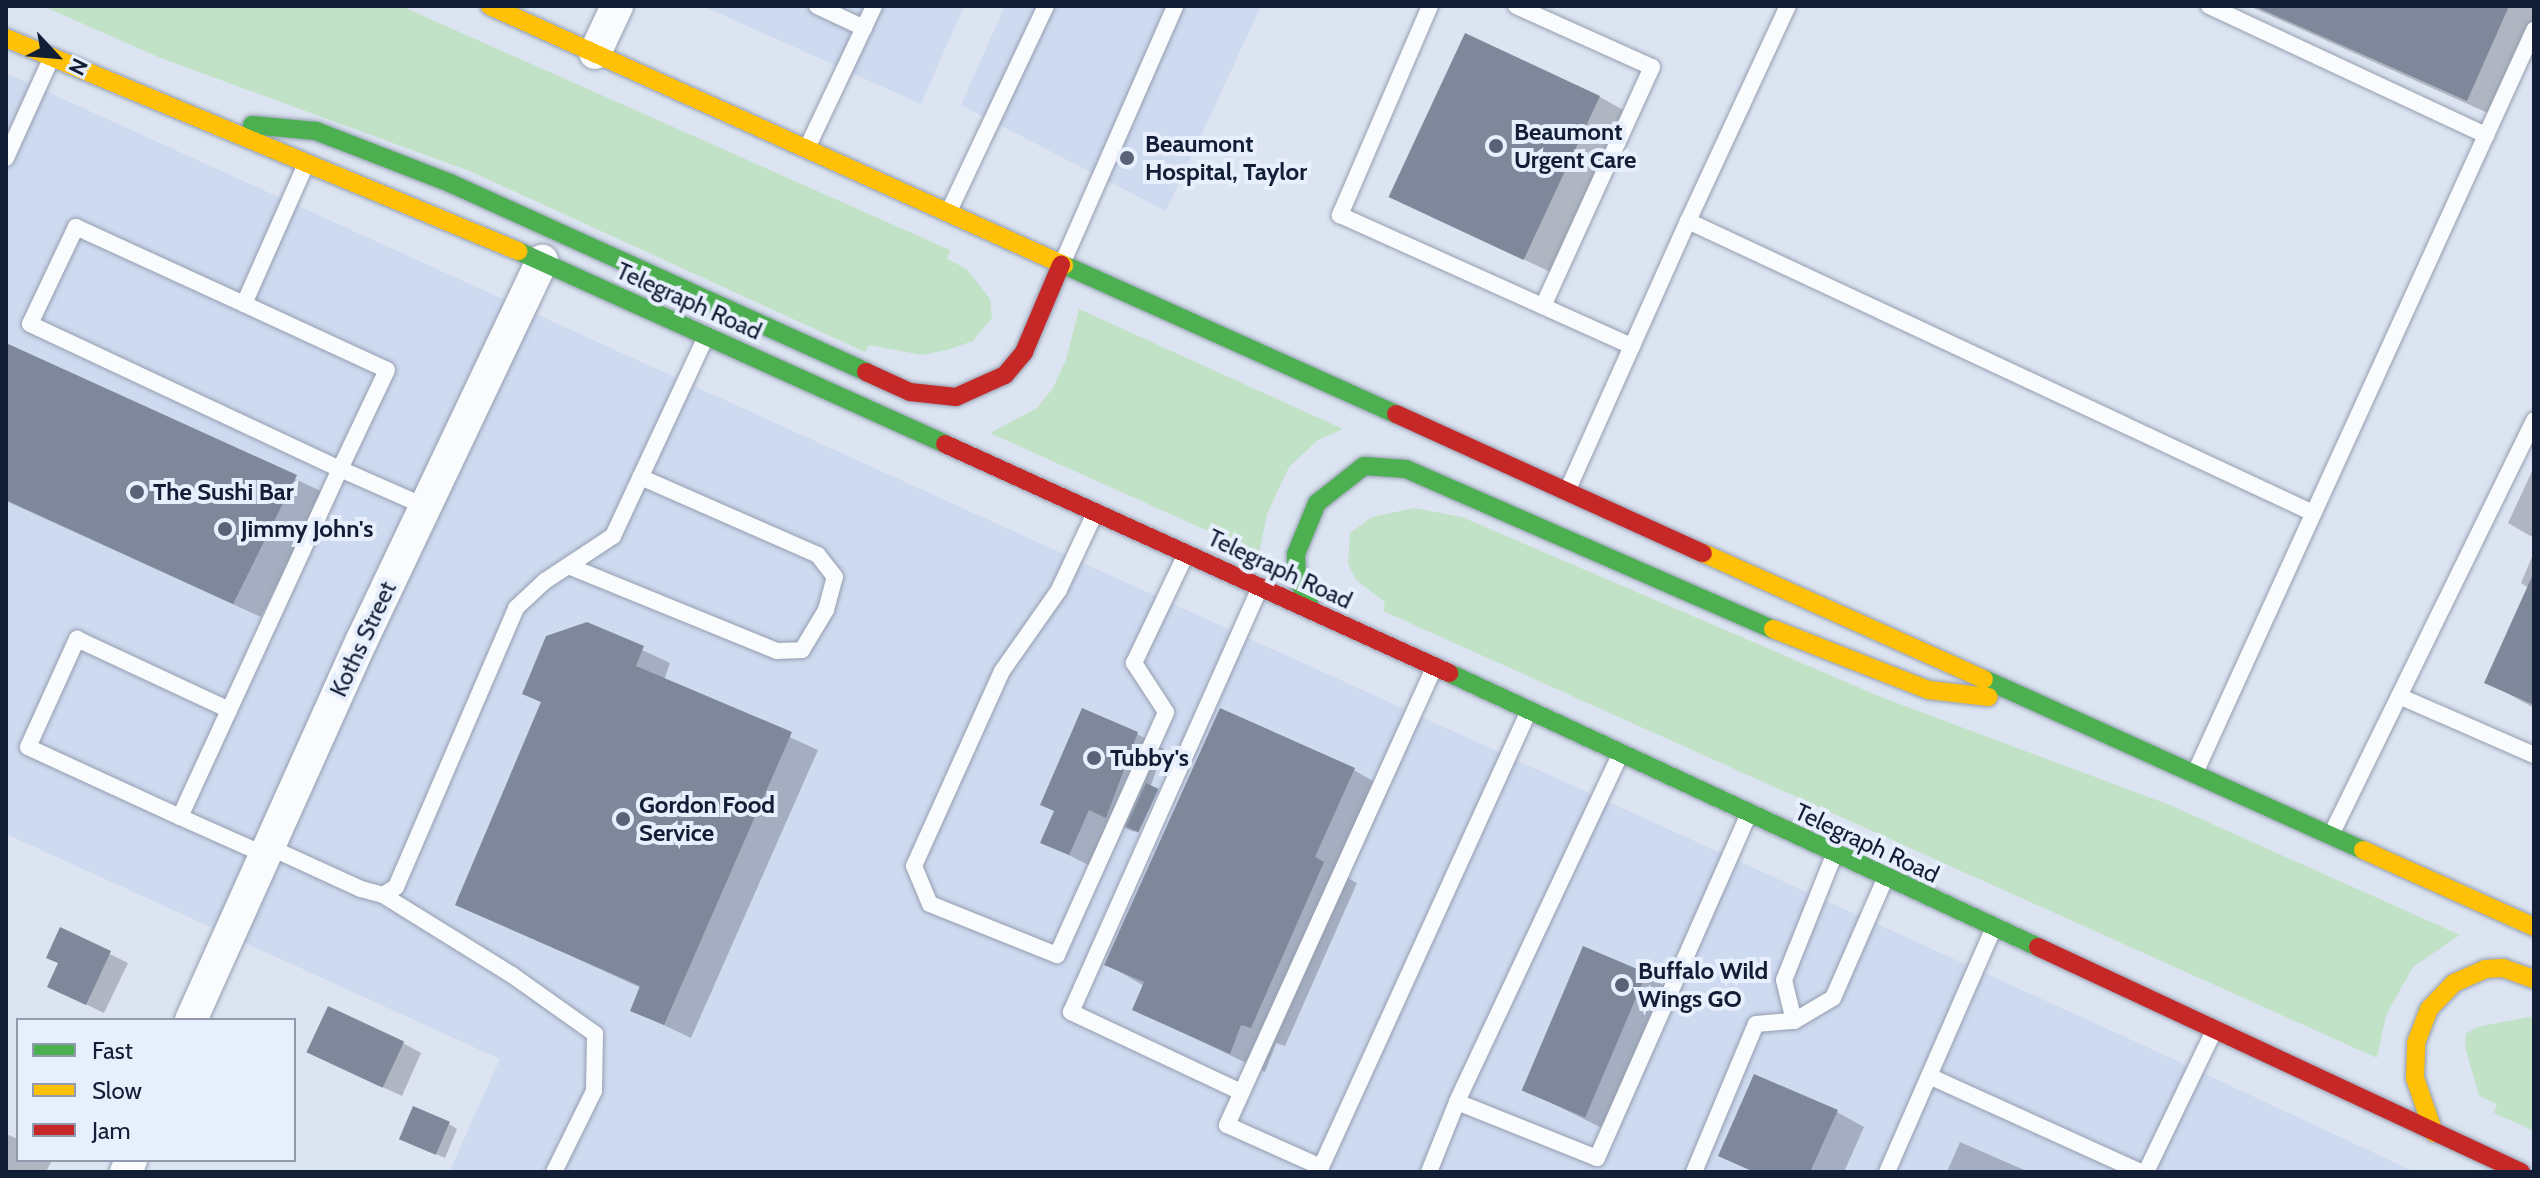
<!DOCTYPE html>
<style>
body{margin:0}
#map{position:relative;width:2540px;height:1178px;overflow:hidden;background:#dce4f2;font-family:Cabin,sans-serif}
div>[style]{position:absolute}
.built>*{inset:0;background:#cedaf0}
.green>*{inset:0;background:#c2e2c7}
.shadow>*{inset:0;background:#0003}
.building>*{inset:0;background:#7e889a;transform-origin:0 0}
.roads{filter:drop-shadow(0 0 2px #949eaf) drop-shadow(0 0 2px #949eaf)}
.lane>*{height:16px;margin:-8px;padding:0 8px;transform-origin:8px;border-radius:8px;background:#fafbfd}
.street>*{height:32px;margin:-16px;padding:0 16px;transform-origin:16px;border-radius:16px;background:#fafbfd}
.fast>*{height:18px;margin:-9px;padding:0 9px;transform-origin:9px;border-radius:9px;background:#4caf50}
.slow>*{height:18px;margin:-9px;padding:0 9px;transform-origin:9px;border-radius:9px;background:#ffc107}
.jam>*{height:18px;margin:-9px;padding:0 9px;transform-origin:9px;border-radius:9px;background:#c62828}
.dots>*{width:22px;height:22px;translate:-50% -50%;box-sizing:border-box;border:4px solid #e7eefc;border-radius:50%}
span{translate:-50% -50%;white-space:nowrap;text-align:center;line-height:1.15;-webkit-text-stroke:8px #e7eefc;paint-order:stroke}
.poi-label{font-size:24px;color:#111e36;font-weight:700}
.left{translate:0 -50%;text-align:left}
.street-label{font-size:24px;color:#111e36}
.frame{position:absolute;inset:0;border:8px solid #111e36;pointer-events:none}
.legend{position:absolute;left:16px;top:1018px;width:280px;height:144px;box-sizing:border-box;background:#e7eefc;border:2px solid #919bad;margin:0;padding:10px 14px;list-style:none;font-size:24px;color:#111e36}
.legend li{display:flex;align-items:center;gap:16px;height:40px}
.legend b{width:40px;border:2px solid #919bad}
.north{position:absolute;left:16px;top:16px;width:80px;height:80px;-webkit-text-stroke:6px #e7eefc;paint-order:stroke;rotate:116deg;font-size:22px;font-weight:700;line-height:32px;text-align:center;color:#111e36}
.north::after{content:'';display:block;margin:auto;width:28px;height:36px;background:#111e36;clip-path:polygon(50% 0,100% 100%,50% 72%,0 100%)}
</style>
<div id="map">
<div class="built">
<div style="clip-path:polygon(703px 6px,964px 6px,921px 104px)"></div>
<div style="clip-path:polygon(1005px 6px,1261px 6px,1166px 211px,961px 105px)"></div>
<div style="clip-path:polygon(6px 73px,2145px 1046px,2415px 1172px,449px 1172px,500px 1059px,6px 834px)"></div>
</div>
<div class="green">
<div style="clip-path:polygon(43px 6px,401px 6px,950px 250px,947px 259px,967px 269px,990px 299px,992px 318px,973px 341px,947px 350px,922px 355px,869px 345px,865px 352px,472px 172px,158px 57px)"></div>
<div style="clip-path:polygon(1079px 309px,1343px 429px,1318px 440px,1289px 467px,1267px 514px,1259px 554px,990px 433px,1037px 408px,1053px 388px,1066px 360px)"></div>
<div style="clip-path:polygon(1414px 508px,1462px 517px,1881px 697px,2170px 805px,2460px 935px,2413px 967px,2386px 1015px,2377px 1058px,1383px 611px,1385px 602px,1357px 581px,1348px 564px,1350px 533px,1372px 517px)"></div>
<div style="clip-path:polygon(2534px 1016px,2534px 1131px,2494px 1113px,2497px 1104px,2479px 1096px,2465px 1047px,2466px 1034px,2477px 1027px)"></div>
</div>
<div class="shadow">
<div style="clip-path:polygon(2249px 6px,2534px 6px,2534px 47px,2501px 119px)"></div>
<div style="clip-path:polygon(1600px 97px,1634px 116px,1561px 277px,1393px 197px)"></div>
<div style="clip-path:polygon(6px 345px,323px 492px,261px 617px,6px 501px)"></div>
<div style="clip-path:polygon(2534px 467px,2534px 538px,2508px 523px)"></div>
<div style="clip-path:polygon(2534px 552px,2534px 708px,2487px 682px,2529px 588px,2521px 583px)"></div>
<div style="clip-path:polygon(587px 624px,670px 663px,664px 680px,818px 750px,691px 1038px,632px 1010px,641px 988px,458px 904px,542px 703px,525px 693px)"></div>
<div style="clip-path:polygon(1137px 734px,1164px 749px,1134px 832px,1116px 824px,1096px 869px,1043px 842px)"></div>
<div style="clip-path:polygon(1354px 770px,1388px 790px,1348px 878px,1357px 883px,1285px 1046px,1276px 1043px,1265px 1072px,1134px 1009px,1144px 986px,1106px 964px)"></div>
<div style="clip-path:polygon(61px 930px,128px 963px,104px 1013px,49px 986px,60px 963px)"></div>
<div style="clip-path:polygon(1645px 975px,1672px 990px,1604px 1129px,1523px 1089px)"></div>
<div style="clip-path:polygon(403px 1043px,421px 1053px,402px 1096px,328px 1062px)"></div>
<div style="clip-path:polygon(1837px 1112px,1864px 1127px,1844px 1172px,1759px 1172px,1720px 1155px)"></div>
<div style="clip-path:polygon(449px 1124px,457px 1129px,445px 1158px,410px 1143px)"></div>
<div style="clip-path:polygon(6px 1134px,18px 1139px,18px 1160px,52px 1160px,46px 1172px,6px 1172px)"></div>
<div style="clip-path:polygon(1960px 1142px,2029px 1172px,1947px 1172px)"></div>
</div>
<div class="building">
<div style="clip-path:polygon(2254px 6px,2509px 6px,2467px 101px)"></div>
<div style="left:1465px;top:33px;width:149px;height:181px;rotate:25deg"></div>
<div style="clip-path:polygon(6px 343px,297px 475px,233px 604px,6px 500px)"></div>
<div style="clip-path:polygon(2534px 572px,2534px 705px,2484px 683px)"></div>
<div style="clip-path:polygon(587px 622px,644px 646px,636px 666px,792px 732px,664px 1025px,630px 1011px,640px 986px,455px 905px,541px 702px,522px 694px,546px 636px)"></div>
<div style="clip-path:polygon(1082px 708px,1138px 732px,1106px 818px,1089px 810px,1069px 855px,1040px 843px,1054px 811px,1040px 805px)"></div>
<div style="clip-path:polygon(1220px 708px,1355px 768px,1315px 857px,1324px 862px,1251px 1028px,1241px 1025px,1230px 1054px,1132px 1010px,1144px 982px,1104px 965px)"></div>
<div style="left:1146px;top:783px;width:14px;height:48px;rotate:25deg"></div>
<div style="clip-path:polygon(60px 927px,111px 951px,86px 1005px,47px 987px,58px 963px,46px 958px)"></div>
<div style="left:1583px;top:946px;width:69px;height:157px;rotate:23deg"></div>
<div style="left:328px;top:1006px;width:84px;height:51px;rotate:25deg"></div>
<div style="clip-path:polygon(1754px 1074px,1838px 1110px,1810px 1172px,1754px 1172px,1718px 1156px)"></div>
<div style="left:413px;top:1106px;width:40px;height:36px;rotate:23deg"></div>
</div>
<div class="roads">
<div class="lane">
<div style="left:817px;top:6px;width:52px;rotate:25.1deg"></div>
<div style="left:1430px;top:6px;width:228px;rotate:113.3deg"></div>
<div style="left:1340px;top:215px;width:320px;rotate:24.2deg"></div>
<div style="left:1632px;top:346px;width:159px;rotate:114.1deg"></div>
<div style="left:1516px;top:6px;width:149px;rotate:24.2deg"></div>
<div style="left:1652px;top:67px;width:263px;rotate:114.5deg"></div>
<div style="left:2209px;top:6px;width:306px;rotate:25deg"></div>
<div style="left:807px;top:148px;width:157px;rotate:-64.7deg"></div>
<div style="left:6px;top:158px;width:109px;rotate:-65.6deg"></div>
<div style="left:306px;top:164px;width:153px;rotate:113.9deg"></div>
<div style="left:244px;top:304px;width:157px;rotate:24.8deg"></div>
<div style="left:387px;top:370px;width:110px;rotate:115.4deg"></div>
<div style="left:340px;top:469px;width:94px;rotate:23.8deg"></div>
<div style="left:949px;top:211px;width:227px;rotate:-64.7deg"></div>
<div style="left:1688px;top:221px;width:237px;rotate:-65.1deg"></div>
<div style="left:1062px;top:264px;width:282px;rotate:-66.3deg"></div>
<div style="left:244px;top:304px;width:185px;rotate:-155.4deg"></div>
<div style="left:76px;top:227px;width:107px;rotate:115.4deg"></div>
<div style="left:30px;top:324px;width:342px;rotate:25.1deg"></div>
<div style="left:340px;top:469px;width:383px;rotate:114.7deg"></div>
<div style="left:180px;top:817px;width:91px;rotate:24deg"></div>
<div style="left:1632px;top:346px;width:137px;rotate:-65.9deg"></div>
<div style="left:1688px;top:221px;width:690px;rotate:25.04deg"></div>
<div style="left:1095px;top:513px;width:85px;rotate:115.1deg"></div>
<div style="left:1059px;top:590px;width:99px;rotate:125.1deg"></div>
<div style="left:1002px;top:671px;width:214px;rotate:114.3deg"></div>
<div style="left:914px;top:866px;width:41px;rotate:67.2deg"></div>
<div style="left:930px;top:904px;width:137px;rotate:21.9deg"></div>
<div style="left:1057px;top:955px;width:266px;rotate:-65.8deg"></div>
<div style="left:1166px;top:712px;width:59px;rotate:-123.1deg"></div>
<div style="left:1134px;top:663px;width:121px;rotate:-64.5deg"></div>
<div style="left:571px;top:567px;width:222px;rotate:22.2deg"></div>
<div style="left:777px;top:651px;width:25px;rotate:-2deg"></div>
<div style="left:802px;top:650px;width:47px;rotate:-59deg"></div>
<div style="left:826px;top:610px;width:34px;rotate:-75deg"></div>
<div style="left:835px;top:577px;width:28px;rotate:-128deg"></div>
<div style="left:818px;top:555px;width:194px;rotate:-156.3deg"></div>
<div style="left:1434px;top:668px;width:502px;rotate:114.37deg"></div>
<div style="left:1227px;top:1125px;width:103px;rotate:24.1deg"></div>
<div style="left:1321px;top:1167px;width:500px;rotate:-65.5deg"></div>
<div style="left:2399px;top:696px;width:147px;rotate:23.6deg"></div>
<div style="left:1620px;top:755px;width:383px;rotate:115.2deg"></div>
<div style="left:1457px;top:1102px;width:151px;rotate:21.8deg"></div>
<div style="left:1597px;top:1158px;width:374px;rotate:-66.2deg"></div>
<div style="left:2195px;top:773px;width:817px;rotate:-65.47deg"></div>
<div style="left:180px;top:817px;width:167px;rotate:-155.3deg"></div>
<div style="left:28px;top:747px;width:119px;rotate:-65.6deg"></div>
<div style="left:77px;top:639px;width:168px;rotate:25deg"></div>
<div style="left:2331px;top:835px;width:462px;rotate:-63.9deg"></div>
<div style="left:267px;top:846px;width:103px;rotate:24.6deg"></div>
<div style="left:361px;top:889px;width:23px;rotate:15deg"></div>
<div style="left:383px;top:895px;width:15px;rotate:-32deg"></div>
<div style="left:396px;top:887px;width:304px;rotate:-66.7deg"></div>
<div style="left:516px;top:608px;width:40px;rotate:-43deg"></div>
<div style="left:545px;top:581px;width:82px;rotate:-33.5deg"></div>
<div style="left:613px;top:536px;width:220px;rotate:-65deg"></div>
<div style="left:383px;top:895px;width:152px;rotate:31.8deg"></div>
<div style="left:512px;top:975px;width:102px;rotate:35.4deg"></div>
<div style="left:595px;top:1034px;width:57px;rotate:91deg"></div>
<div style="left:594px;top:1091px;width:90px;rotate:116.3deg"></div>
<div style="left:1794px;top:1021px;width:42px;rotate:-103.7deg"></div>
<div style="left:1784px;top:980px;width:135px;rotate:-68.2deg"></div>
<div style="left:1929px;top:1076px;width:233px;rotate:24.4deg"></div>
<div style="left:1241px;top:1092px;width:188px;rotate:-154.8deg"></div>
<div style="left:1071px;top:1012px;width:464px;rotate:-66deg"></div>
<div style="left:1429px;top:1172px;width:75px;rotate:-68.2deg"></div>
<div style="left:1694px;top:1172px;width:160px;rotate:-67.3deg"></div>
<div style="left:1756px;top:1024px;width:38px;rotate:-5deg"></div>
<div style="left:1794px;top:1021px;width:45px;rotate:-30.5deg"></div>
<div style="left:1833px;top:998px;width:130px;rotate:-66.4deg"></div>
<div style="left:1887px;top:1172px;width:265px;rotate:-66.4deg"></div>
<div style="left:2146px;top:1172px;width:157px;rotate:-64.3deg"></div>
</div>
<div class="street">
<div style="left:595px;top:53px;width:52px;rotate:-64.9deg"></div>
<div style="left:191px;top:1020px;width:417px;rotate:-65.8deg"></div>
<div style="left:362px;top:640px;width:420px;rotate:-64.6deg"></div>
<div style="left:126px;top:1172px;width:13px;rotate:-67deg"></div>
</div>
<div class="fast">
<div style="left:252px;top:125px;width:64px;rotate:5.4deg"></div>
<div style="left:316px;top:131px;width:144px;rotate:21.2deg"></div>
<div style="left:450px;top:183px;width:457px;rotate:24.4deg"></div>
<div style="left:518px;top:251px;width:469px;rotate:24.3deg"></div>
<div style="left:1064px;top:265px;width:364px;rotate:24.2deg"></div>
<div style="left:1311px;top:609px;width:36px;rotate:-113deg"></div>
<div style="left:1297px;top:576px;width:22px;rotate:-93deg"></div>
<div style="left:1296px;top:554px;width:55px;rotate:-67.6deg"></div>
<div style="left:1317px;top:503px;width:60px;rotate:-38.2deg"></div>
<div style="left:1364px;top:466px;width:42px;rotate:4.1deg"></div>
<div style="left:1406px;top:469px;width:400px;rotate:23.6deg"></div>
<div style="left:1449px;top:673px;width:650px;rotate:24.95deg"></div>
<div style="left:1984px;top:679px;width:416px;rotate:24.3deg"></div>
</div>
<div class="slow">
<div style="left:490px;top:6px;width:630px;rotate:24.29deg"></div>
<div style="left:6px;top:38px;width:555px;rotate:22.59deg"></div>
<div style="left:1703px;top:553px;width:308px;rotate:24.2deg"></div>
<div style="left:1773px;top:629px;width:168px;rotate:21.4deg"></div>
<div style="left:1929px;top:690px;width:60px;rotate:6.7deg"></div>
<div style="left:2363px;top:850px;width:188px;rotate:24.2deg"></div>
<div style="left:2434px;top:1133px;width:58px;rotate:-109.1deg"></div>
<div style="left:2415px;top:1078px;width:35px;rotate:-88deg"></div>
<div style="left:2416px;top:1043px;width:36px;rotate:-69deg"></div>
<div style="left:2429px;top:1009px;width:36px;rotate:-46deg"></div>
<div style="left:2454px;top:983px;width:34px;rotate:-24deg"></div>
<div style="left:2485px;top:969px;width:18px;rotate:-3deg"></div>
<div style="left:2503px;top:968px;width:33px;rotate:20deg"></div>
</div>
<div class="jam">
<div style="left:866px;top:372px;width:48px;rotate:24.4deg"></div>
<div style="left:910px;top:392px;width:46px;rotate:6.2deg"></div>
<div style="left:956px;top:397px;width:54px;rotate:-24.2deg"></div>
<div style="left:1005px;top:375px;width:30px;rotate:-50deg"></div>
<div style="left:1024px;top:352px;width:95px;rotate:-67deg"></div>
<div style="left:1396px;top:414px;width:337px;rotate:24.4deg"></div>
<div style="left:945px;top:444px;width:554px;rotate:24.44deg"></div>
<div style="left:2038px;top:947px;width:533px;rotate:24.98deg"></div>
</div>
</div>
<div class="dots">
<div style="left:1496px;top:146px;background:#586378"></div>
<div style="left:1127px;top:158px;background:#586378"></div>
<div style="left:137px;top:492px;background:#586378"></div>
<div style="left:225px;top:529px;background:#586378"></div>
<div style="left:1094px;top:758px;background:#586378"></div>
<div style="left:623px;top:819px;background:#586378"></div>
<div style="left:1622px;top:985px;background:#586378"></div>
</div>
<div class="poi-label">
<span class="left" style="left:1514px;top:146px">Beaumont<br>Urgent Care</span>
<span class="left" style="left:1145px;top:158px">Beaumont<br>Hospital, Taylor</span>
<span class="left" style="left:153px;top:492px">The Sushi Bar</span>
<span class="left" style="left:241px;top:529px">Jimmy John's</span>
<span class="left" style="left:1110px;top:758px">Tubby's</span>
<span class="left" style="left:639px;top:819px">Gordon Food<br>Service</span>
<span class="left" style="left:1638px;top:985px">Buffalo Wild<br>Wings GO</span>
</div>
<div class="street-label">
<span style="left:689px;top:301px;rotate:24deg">Telegraph Road</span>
<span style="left:1280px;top:569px;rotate:25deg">Telegraph Road</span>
<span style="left:363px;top:639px;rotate:-65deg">Koths Street</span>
<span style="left:1867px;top:843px;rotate:25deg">Telegraph Road</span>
</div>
<div class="frame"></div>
<ul class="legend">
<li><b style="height:10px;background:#4caf50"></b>Fast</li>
<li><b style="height:10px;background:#ffc107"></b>Slow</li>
<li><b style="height:10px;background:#c62828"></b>Jam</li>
</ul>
<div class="north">N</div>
</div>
